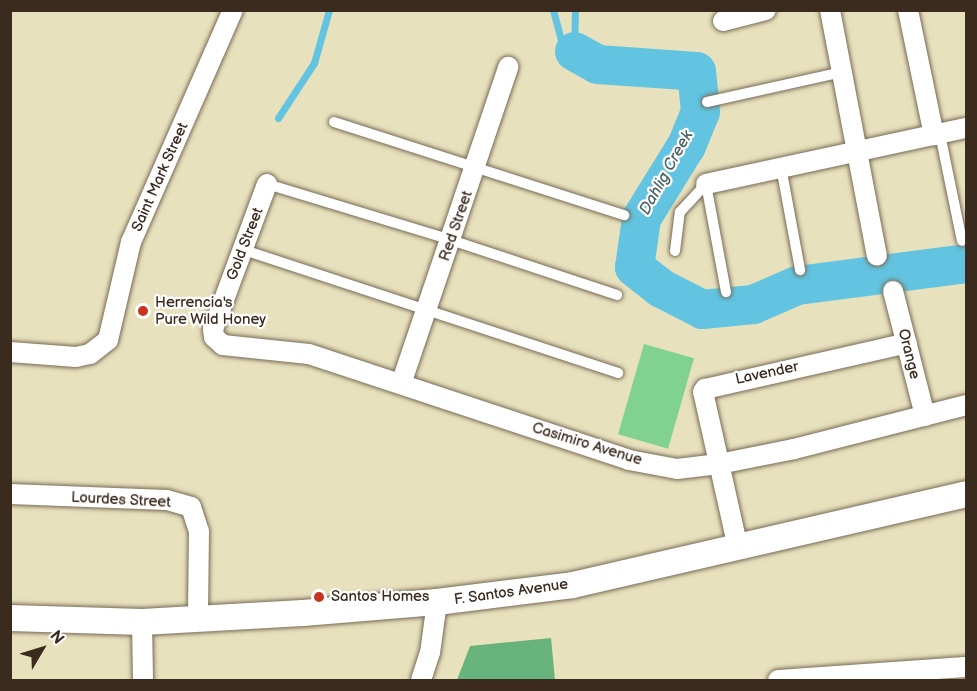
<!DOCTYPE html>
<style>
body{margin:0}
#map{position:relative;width:977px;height:691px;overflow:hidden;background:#e8e1bd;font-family:"Balsamiq Sans",sans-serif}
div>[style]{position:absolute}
.green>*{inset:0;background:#80d192;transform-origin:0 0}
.forest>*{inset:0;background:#68b37c}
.stream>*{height:7px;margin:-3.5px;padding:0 3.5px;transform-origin:3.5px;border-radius:3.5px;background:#62c4e0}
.river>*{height:39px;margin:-19.5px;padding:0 19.5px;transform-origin:19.5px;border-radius:19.5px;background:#62c4e0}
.roads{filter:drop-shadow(0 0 2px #786a56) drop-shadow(0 0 2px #786a56)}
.service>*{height:10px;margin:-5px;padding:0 5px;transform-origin:5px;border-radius:5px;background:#fff}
.minor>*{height:20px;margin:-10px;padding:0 10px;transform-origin:10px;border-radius:10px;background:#fff}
.tertiary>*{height:26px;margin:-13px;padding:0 13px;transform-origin:13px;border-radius:13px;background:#fff}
.dots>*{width:16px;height:16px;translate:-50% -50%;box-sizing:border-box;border:3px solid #fff;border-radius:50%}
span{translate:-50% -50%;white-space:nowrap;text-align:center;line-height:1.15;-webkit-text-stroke:4.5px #fff;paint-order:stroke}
.street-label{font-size:15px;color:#3b2a1e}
.poi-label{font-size:15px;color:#3b2a1e}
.left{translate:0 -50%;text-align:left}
.water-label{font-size:16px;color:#496062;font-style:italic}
.frame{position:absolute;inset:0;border:12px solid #3b2a1e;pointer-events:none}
.north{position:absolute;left:12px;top:619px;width:60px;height:60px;-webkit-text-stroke:4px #fff;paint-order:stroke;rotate:52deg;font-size:16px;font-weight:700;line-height:24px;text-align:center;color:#3b2a1e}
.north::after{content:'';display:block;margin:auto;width:21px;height:27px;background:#3b2a1e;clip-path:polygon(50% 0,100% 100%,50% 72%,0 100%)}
</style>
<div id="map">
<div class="green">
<div style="left:644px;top:344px;width:52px;height:94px;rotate:16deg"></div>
</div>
<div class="forest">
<div style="clip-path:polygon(551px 638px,555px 680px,457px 680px,470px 646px)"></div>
</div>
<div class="stream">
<div style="left:553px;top:10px;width:30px;rotate:75deg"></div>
<div style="left:561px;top:39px;width:18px;rotate:43deg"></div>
<div style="left:574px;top:51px;width:41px;rotate:-88.6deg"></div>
<div style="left:278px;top:118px;width:66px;rotate:-56.8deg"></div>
<div style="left:314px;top:63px;width:55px;rotate:-74.2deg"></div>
</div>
<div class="river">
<div style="left:574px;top:51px;width:26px;rotate:29deg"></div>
<div style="left:597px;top:64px;width:99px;rotate:4deg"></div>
<div style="left:696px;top:71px;width:40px;rotate:84.3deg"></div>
<div style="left:700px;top:111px;width:37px;rotate:112deg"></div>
<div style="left:686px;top:145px;width:86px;rotate:121.7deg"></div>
<div style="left:641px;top:218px;width:49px;rotate:98.1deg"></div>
<div style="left:634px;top:267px;width:34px;rotate:38deg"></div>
<div style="left:661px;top:288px;width:46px;rotate:27.1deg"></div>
<div style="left:702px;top:309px;width:51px;rotate:-5.6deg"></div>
<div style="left:753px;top:304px;width:48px;rotate:-23.4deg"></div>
<div style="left:797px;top:285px;width:170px;rotate:-7.4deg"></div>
</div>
<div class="roads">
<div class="service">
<div style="left:707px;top:102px;width:138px;rotate:-12.5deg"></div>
<div style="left:334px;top:122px;width:305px;rotate:17.8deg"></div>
<div style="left:940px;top:134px;width:109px;rotate:78.4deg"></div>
<div style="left:781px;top:167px;width:105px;rotate:79.5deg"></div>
<div style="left:267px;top:184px;width:192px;rotate:16.9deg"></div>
<div style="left:451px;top:240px;width:175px;rotate:18.3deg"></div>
<div style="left:706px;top:184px;width:110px;rotate:79.5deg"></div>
<div style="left:244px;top:250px;width:394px;rotate:18.2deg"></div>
<div style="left:675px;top:251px;width:39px;rotate:-83deg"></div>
<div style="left:680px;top:212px;width:38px;rotate:-47deg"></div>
</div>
<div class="minor">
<div style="left:830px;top:10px;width:250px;rotate:79.2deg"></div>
<div style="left:908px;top:10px;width:128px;rotate:78.3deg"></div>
<div style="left:723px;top:21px;width:44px;rotate:-14.3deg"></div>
<div style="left:267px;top:184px;width:155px;rotate:110.4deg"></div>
<div style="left:213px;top:329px;width:8px;rotate:83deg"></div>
<div style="left:214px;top:337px;width:12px;rotate:42deg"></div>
<div style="left:223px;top:345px;width:86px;rotate:6deg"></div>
<div style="left:309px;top:354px;width:337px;rotate:18.3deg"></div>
<div style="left:629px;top:460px;width:49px;rotate:10.6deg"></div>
<div style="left:677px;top:469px;width:42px;rotate:-6.8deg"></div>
<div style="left:719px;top:464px;width:76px;rotate:-11.3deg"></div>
<div style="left:794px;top:449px;width:178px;rotate:-14.3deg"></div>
<div style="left:706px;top:184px;width:266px;rotate:-12.2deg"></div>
<div style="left:893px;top:291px;width:129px;rotate:75.6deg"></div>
<div style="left:10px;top:352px;width:66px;rotate:4.3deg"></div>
<div style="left:76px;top:357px;width:14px;rotate:-12deg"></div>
<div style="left:90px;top:354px;width:23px;rotate:-38deg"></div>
<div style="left:108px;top:340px;width:101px;rotate:-76.8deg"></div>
<div style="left:131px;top:242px;width:253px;rotate:-66.3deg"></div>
<div style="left:401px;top:384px;width:335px;rotate:-71.3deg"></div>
<div style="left:10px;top:494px;width:157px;rotate:2.2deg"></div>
<div style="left:167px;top:500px;width:25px;rotate:16deg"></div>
<div style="left:191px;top:507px;width:25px;rotate:72deg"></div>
<div style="left:199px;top:531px;width:87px;rotate:90.7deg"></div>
<div style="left:738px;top:548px;width:160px;rotate:-102.6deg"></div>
<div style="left:703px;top:392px;width:4px;rotate:-56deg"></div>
<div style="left:705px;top:389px;width:207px;rotate:-12.8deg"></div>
<div style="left:142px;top:622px;width:58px;rotate:89deg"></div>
<div style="left:421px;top:680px;width:28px;rotate:-72deg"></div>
<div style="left:430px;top:653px;width:51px;rotate:-82.2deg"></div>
<div style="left:778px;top:680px;width:188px;rotate:-4deg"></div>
</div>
<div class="tertiary">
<div style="left:10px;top:618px;width:132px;rotate:1.7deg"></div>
<div style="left:142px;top:622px;width:161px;rotate:-3.2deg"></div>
<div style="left:303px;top:613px;width:134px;rotate:-4.7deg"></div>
<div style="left:437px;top:602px;width:137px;rotate:-7.1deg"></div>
<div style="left:573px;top:585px;width:403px;rotate:-13deg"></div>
</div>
</div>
<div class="dots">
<div style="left:143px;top:311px;background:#c8321e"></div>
<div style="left:319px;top:597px;background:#c8321e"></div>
</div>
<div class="street-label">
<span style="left:160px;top:177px;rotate:-66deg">Saint Mark Street</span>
<span style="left:456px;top:226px;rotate:-71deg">Red Street</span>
<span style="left:245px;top:244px;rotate:-69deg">Gold Street</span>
<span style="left:909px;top:354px;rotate:76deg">Orange</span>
<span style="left:767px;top:373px;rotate:-12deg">Lavender</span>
<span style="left:587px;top:444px;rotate:17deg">Casimiro Avenue</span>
<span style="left:121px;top:500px;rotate:3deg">Lourdes Street</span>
<span style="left:511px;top:592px;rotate:-8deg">F. Santos Avenue</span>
</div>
<div class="poi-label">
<span class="left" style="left:155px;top:311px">Herrencia's<br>Pure Wild Honey</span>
<span class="left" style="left:331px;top:597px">Santos Homes</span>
</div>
<div class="water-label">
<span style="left:667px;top:173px;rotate:-61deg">Dahlig Creek</span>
</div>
<div class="frame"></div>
<div class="north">N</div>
</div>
